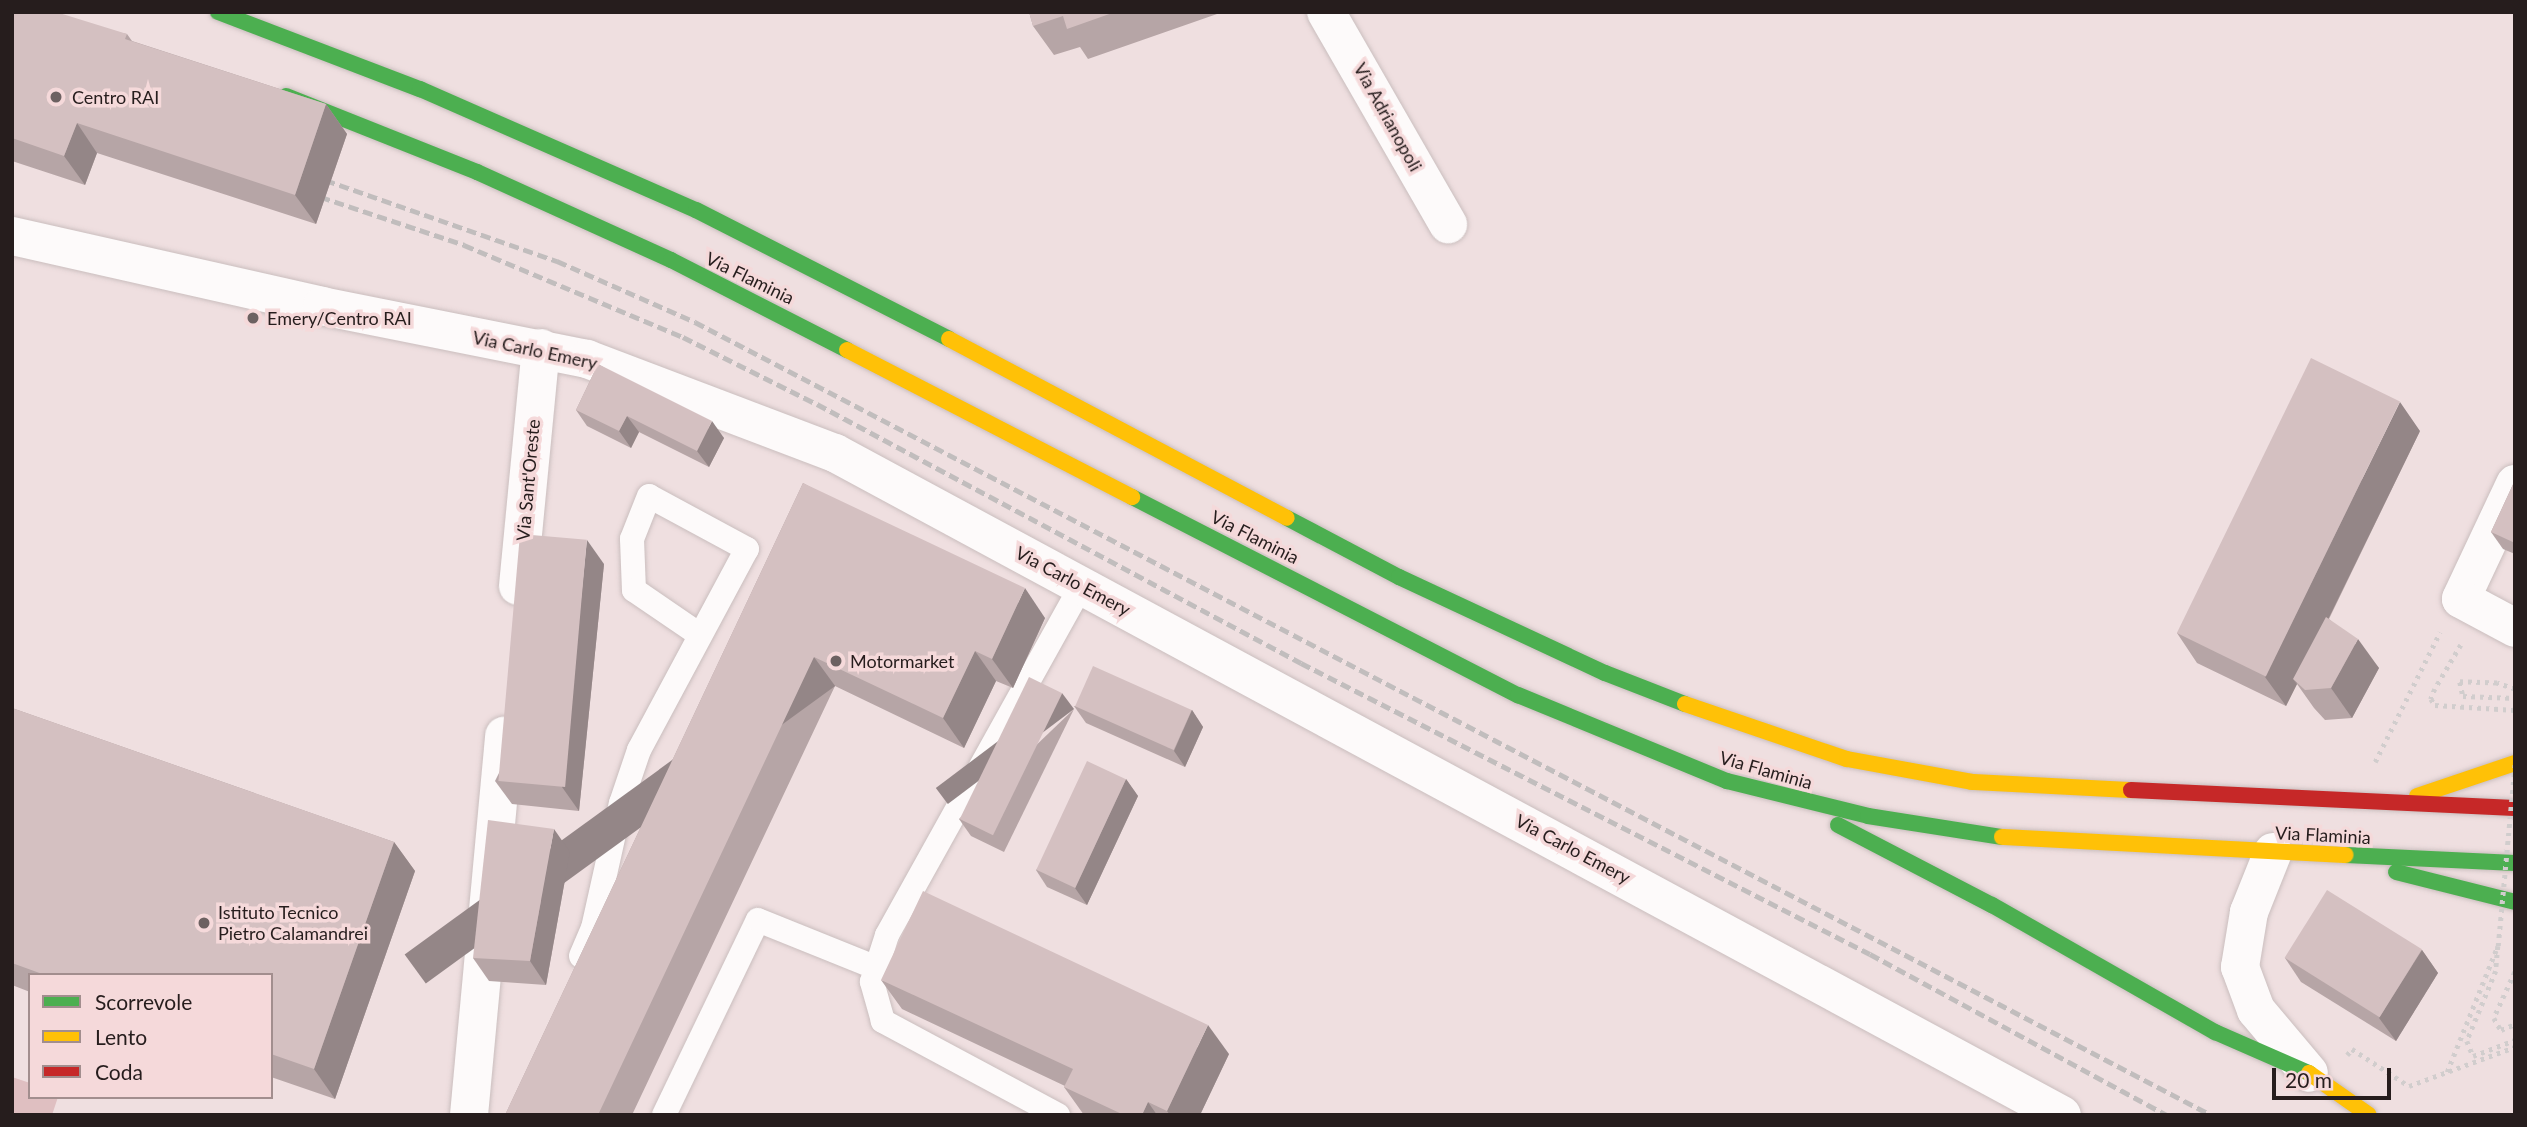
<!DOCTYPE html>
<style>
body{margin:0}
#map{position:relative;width:2527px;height:1127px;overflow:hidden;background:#efdfe0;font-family:Lato,sans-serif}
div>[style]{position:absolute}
.green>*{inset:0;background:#dfbfc1}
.path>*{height:4.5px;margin-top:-2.25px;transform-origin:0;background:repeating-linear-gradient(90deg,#d1cdcd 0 3.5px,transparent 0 8.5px)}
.roads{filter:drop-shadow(0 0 2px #cabebe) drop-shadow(0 0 2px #cabebe)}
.lane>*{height:24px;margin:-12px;padding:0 12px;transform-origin:12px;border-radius:12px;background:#fdfafa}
.street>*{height:38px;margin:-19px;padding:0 19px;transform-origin:19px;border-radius:19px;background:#fdfafa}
.fast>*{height:16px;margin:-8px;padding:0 8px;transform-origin:8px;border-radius:8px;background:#4caf50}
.slow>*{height:16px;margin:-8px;padding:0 8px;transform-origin:8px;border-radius:8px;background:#ffc107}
.jam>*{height:16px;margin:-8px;padding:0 8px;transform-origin:8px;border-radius:8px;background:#c62828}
.rail>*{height:5px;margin-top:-2.5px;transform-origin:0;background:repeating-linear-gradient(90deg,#c1bdbd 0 10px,transparent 0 15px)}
.path-bridge>*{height:4.5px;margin-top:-2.25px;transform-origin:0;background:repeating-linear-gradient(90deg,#d1cdcd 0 3.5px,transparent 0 8.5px)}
.wall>*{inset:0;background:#b6a5a6}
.shaded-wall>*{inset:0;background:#948687;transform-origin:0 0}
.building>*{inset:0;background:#d4c0c1;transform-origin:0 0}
.dots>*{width:19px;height:19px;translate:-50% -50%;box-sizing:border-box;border:4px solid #f5d9da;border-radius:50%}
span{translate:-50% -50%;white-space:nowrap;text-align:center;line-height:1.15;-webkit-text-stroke:7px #f5d9da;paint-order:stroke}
.poi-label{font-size:18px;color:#261d1d}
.left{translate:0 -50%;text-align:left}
.street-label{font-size:18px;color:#261d1d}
.frame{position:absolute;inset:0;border:14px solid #261d1d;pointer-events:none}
.legend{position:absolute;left:28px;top:973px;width:245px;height:126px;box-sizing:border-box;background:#f5d9da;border:2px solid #a28e8e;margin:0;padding:9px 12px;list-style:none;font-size:21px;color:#261d1d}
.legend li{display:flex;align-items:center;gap:14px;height:35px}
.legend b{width:35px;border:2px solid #a28e8e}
.scale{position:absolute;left:2272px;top:1068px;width:119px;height:32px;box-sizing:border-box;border:4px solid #261d1d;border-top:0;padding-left:9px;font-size:21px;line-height:24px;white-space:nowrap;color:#261d1d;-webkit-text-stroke:5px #f5d9da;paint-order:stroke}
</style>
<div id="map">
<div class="green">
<div style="clip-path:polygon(12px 1077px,30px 1083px,30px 1097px,58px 1097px,52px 1115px,12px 1115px)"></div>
</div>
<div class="path">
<div style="left:2461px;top:645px;width:51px;rotate:120.6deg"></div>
<div style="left:2435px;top:689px;width:11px;rotate:112deg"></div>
<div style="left:2431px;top:699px;width:7px;rotate:56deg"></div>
<div style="left:2435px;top:705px;width:80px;rotate:3.6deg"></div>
<div style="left:2515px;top:689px;width:19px;rotate:-162deg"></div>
<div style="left:2497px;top:683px;width:37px;rotate:-178deg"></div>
<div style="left:2460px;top:682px;width:14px;rotate:78deg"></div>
<div style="left:2463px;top:696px;width:52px;rotate:2.2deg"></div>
<div style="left:2375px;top:762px;width:145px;rotate:-63.4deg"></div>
<div style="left:2498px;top:946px;width:25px;rotate:95deg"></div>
<div style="left:2496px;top:971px;width:76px;rotate:112.5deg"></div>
<div style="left:2467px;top:1041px;width:16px;rotate:68deg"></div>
<div style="left:2473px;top:1056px;width:45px;rotate:-20.9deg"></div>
<div style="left:2515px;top:972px;width:51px;rotate:114.5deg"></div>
<div style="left:2494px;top:1018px;width:14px;rotate:60deg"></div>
<div style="left:2501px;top:1030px;width:15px;rotate:-23deg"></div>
<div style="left:2347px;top:1055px;width:8px;rotate:-50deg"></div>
<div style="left:2352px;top:1049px;width:68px;rotate:33deg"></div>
<div style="left:2409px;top:1086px;width:113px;rotate:-20.2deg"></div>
<div style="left:2447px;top:1072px;width:131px;rotate:-68.1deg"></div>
</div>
<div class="roads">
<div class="lane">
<div style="left:581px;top:956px;width:30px;rotate:-67deg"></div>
<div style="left:593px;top:928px;width:128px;rotate:-77.4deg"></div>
<div style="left:621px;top:803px;width:56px;rotate:-71.2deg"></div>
<div style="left:639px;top:750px;width:228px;rotate:-61.8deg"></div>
<div style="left:747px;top:549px;width:111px;rotate:-151.6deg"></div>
<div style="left:649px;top:496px;width:46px;rotate:111.6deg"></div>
<div style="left:632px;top:539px;width:51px;rotate:87.8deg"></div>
<div style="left:634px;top:590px;width:80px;rotate:34.3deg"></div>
<div style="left:664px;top:1115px;width:216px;rotate:-64.3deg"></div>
<div style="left:758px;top:920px;width:128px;rotate:22deg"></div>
<div style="left:1058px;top:1115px;width:199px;rotate:-151.8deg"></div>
<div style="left:883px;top:1021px;width:41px;rotate:-105.8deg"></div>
<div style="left:872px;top:982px;width:49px;rotate:-72.3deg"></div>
<div style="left:887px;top:935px;width:401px;rotate:-60.9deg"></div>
</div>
<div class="street">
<div style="left:1326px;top:12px;width:245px;rotate:60.1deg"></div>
<div style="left:12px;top:236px;width:318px;rotate:12.7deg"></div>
<div style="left:322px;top:306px;width:270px;rotate:11.3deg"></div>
<div style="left:587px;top:359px;width:265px;rotate:20.8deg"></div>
<div style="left:835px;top:453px;width:1394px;rotate:28.35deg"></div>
<div style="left:2515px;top:484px;width:127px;rotate:115.2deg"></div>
<div style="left:2461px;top:599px;width:61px;rotate:28.2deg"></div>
<div style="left:518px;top:586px;width:239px;rotate:-84.5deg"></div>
<div style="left:2273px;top:852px;width:65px;rotate:111.8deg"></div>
<div style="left:2249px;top:912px;width:56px;rotate:99.3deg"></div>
<div style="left:2240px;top:967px;width:46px;rotate:69.6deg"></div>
<div style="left:2256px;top:1010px;width:82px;rotate:49.9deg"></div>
<div style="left:469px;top:1115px;width:381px;rotate:-84.7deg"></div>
</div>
<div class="fast">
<div style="left:218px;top:12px;width:216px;rotate:20.9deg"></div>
<div style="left:420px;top:89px;width:301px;rotate:23.7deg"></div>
<div style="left:696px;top:210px;width:284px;rotate:27deg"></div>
<div style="left:286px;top:96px;width:206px;rotate:21.7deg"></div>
<div style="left:477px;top:172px;width:213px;rotate:24.4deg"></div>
<div style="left:671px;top:260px;width:198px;rotate:27.1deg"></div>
<div style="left:1132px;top:497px;width:434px;rotate:27.2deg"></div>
<div style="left:1518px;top:695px;width:226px;rotate:22.4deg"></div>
<div style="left:1727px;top:781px;width:145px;rotate:13.9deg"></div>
<div style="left:1868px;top:816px;width:136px;rotate:8.9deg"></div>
<div style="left:1287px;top:518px;width:127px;rotate:27.8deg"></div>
<div style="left:1399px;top:577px;width:227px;rotate:25deg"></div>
<div style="left:1605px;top:673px;width:86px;rotate:21.2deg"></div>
<div style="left:1838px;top:825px;width:174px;rotate:27.5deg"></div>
<div style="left:1992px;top:905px;width:257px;rotate:29.7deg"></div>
<div style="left:2215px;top:1032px;width:103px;rotate:23.6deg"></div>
<div style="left:2346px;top:855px;width:169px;rotate:2.7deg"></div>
<div style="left:2396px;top:872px;width:123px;rotate:14.1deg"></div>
</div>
<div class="slow">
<div style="left:949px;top:339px;width:382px;rotate:27.9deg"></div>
<div style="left:847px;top:350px;width:321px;rotate:27.3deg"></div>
<div style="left:1685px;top:704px;width:171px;rotate:18.8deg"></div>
<div style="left:1847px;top:759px;width:127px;rotate:10.4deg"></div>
<div style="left:1972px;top:782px;width:159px;rotate:2.9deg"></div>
<div style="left:2417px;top:796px;width:103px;rotate:-18.6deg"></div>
<div style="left:2002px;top:837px;width:344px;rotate:3deg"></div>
<div style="left:2309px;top:1073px;width:73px;rotate:35deg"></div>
</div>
<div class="jam">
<div style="left:2131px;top:790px;width:384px;rotate:2.7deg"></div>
</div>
</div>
<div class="rail">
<div style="left:311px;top:175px;width:261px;rotate:19.3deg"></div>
<div style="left:557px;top:261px;width:151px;rotate:23.8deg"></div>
<div style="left:695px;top:322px;width:1711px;rotate:27.61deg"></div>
<div style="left:306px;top:192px;width:167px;rotate:18.5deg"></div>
<div style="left:464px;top:245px;width:238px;rotate:22.8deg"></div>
<div style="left:683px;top:337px;width:150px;rotate:26.6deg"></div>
<div style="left:817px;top:404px;width:549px;rotate:28.15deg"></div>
<div style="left:1301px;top:663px;width:639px;rotate:27.09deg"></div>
<div style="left:1870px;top:954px;width:337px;rotate:28.5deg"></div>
</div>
<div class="path-bridge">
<div style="left:2498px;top:946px;width:183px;rotate:-84.7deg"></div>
</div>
<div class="wall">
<div style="clip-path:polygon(12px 12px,127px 34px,132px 41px,326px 104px,347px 134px,316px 224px,97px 153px,85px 185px,12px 161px)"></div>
<div style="clip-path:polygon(1029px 12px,1216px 12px,1217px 14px,1088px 59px,1080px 47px,1054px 55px,1033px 26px)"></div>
<div style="clip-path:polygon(598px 364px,724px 438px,709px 467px,639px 432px,631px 448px,587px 426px,576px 410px)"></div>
<div style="clip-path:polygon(2420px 431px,2329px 619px,2379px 668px,2352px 718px,2325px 720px,2314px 708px,2297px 684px,2286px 706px,2197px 663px,2177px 633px)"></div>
<div style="clip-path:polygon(2515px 480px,2515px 554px,2503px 549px,2491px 532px)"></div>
<div style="clip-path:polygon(803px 483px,1045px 618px,1013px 688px,996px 681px,964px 748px,835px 686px,632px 1115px,505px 1115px)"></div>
<div style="clip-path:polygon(604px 564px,579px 811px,512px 804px,495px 781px)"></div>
<div style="clip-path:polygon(1074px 706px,1192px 710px,1203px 727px,1185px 767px,1086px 723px)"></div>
<div style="clip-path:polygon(12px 708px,394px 842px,415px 871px,335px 1099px,271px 1077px,271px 975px,30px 975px,30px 992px,12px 985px)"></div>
<div style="clip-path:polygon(1074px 709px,1004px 852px,971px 836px,959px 819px)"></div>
<div style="clip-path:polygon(1126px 779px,1138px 796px,1087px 905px,1047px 887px,1036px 870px)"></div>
<div style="clip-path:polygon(570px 852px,546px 985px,489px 981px,473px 958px)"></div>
<div style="clip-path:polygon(2422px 950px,2438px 973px,2396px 1041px,2301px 982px,2285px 958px)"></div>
<div style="clip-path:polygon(881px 980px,1229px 1054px,1200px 1115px,1084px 1115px,1064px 1087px,1065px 1086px,902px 1009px)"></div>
</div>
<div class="shaded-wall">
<div style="clip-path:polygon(326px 104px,347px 134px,316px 224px,295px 195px)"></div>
<div style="clip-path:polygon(77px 123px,97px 153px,85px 185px,64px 156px)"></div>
<div style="clip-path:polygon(2400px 402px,2420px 431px,2297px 683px,2293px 679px,2297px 684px,2286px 706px,2265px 677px)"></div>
<div style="clip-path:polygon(627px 416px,639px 432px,631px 448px,619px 431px)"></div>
<div style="clip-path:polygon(712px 421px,724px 438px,709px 467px,697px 451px)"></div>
<div style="clip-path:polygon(587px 540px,604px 564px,579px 811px,562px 787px)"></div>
<div style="clip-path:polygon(1025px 588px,1045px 618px,1013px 688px,992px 659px)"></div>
<div style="clip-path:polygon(2358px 639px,2379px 668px,2352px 718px,2331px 688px)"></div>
<div style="clip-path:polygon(975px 651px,996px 681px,964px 748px,943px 718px)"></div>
<div style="left:814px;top:657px;width:36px;height:506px;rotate:54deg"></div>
<div style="left:1062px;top:693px;width:20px;height:158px;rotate:53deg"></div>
<div style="clip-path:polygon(1192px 710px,1203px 727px,1185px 767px,1174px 751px)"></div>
<div style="clip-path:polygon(1126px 779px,1138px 796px,1087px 905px,1075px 888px)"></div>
<div style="clip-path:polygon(554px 829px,570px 852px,546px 985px,530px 961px)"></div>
<div style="clip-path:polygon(394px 842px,415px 871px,335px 1099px,314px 1069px)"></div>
<div style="clip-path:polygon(2422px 950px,2438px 973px,2396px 1041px,2379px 1018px)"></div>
<div style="clip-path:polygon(1208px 1025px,1229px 1054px,1200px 1115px,1170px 1115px,1167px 1111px)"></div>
<div style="clip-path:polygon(1148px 1102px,1157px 1115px,1142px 1115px)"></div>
</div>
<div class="building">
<div style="clip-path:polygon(12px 12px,56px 12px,127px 34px,125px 39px,326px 104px,295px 195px,77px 123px,64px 156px,12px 138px)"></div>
<div style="clip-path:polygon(1029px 12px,1115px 12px,1067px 29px,1063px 16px,1033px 26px)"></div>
<div style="left:2311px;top:358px;width:99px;height:306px;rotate:26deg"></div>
<div style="clip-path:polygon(598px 364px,712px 421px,697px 451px,627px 416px,619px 431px,576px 410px)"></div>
<div style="clip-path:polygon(2515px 480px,2515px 543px,2491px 532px)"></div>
<div style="clip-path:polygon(803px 483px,1025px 588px,992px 659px,975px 651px,943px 718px,814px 657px,598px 1115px,505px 1115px)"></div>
<div style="left:520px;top:534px;width:67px;height:248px;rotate:5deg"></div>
<div style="clip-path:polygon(2326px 617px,2358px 639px,2331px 688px,2305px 690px,2293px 679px)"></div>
<div style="left:1093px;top:666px;width:108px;height:44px;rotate:24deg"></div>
<div style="left:1029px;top:677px;width:37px;height:158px;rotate:26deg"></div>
<div style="clip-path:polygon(12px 708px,394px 842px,314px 1069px,271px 1054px,271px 975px,45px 975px,12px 963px)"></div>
<div style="left:1087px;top:761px;width:43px;height:120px;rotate:25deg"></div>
<div style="clip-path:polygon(488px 820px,554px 829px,530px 961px,473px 958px)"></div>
<div style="left:2327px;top:890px;width:112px;height:80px;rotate:32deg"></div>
<div style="clip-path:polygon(923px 891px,1208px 1025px,1167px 1111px,1148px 1102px,1142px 1115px,1124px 1115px,1064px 1087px,1073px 1069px,881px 980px)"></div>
</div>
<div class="dots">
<div style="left:56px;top:97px;background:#6c6161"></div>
<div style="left:253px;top:318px;background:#6c6161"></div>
<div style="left:836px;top:661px;background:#6c6161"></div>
<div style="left:204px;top:923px;background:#6c6161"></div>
</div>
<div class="poi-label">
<span class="left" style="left:72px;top:97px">Centro RAI</span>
<span class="left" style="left:267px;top:318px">Emery/Centro RAI</span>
<span class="left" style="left:850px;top:661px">Motormarket</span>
<span class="left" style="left:218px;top:923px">Istituto Tecnico<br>Pietro Calamandrei</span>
</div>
<div class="street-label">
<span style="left:1388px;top:117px;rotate:61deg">Via Adrianopoli</span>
<span style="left:750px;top:278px;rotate:26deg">Via Flaminia</span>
<span style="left:535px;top:350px;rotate:12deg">Via Carlo Emery</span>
<span style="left:528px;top:480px;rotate:-85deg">Via Sant'Oreste</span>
<span style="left:1255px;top:537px;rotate:27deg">Via Flaminia</span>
<span style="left:1073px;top:581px;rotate:28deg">Via Carlo Emery</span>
<span style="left:1766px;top:770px;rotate:16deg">Via Flaminia</span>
<span style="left:2323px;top:835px;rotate:3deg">Via Flaminia</span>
<span style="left:1573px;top:849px;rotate:28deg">Via Carlo Emery</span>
</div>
<div class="frame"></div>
<ul class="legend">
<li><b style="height:9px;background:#4caf50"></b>Scorrevole</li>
<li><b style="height:9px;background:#ffc107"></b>Lento</li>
<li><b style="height:9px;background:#c62828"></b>Coda</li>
</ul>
<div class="scale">20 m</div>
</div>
